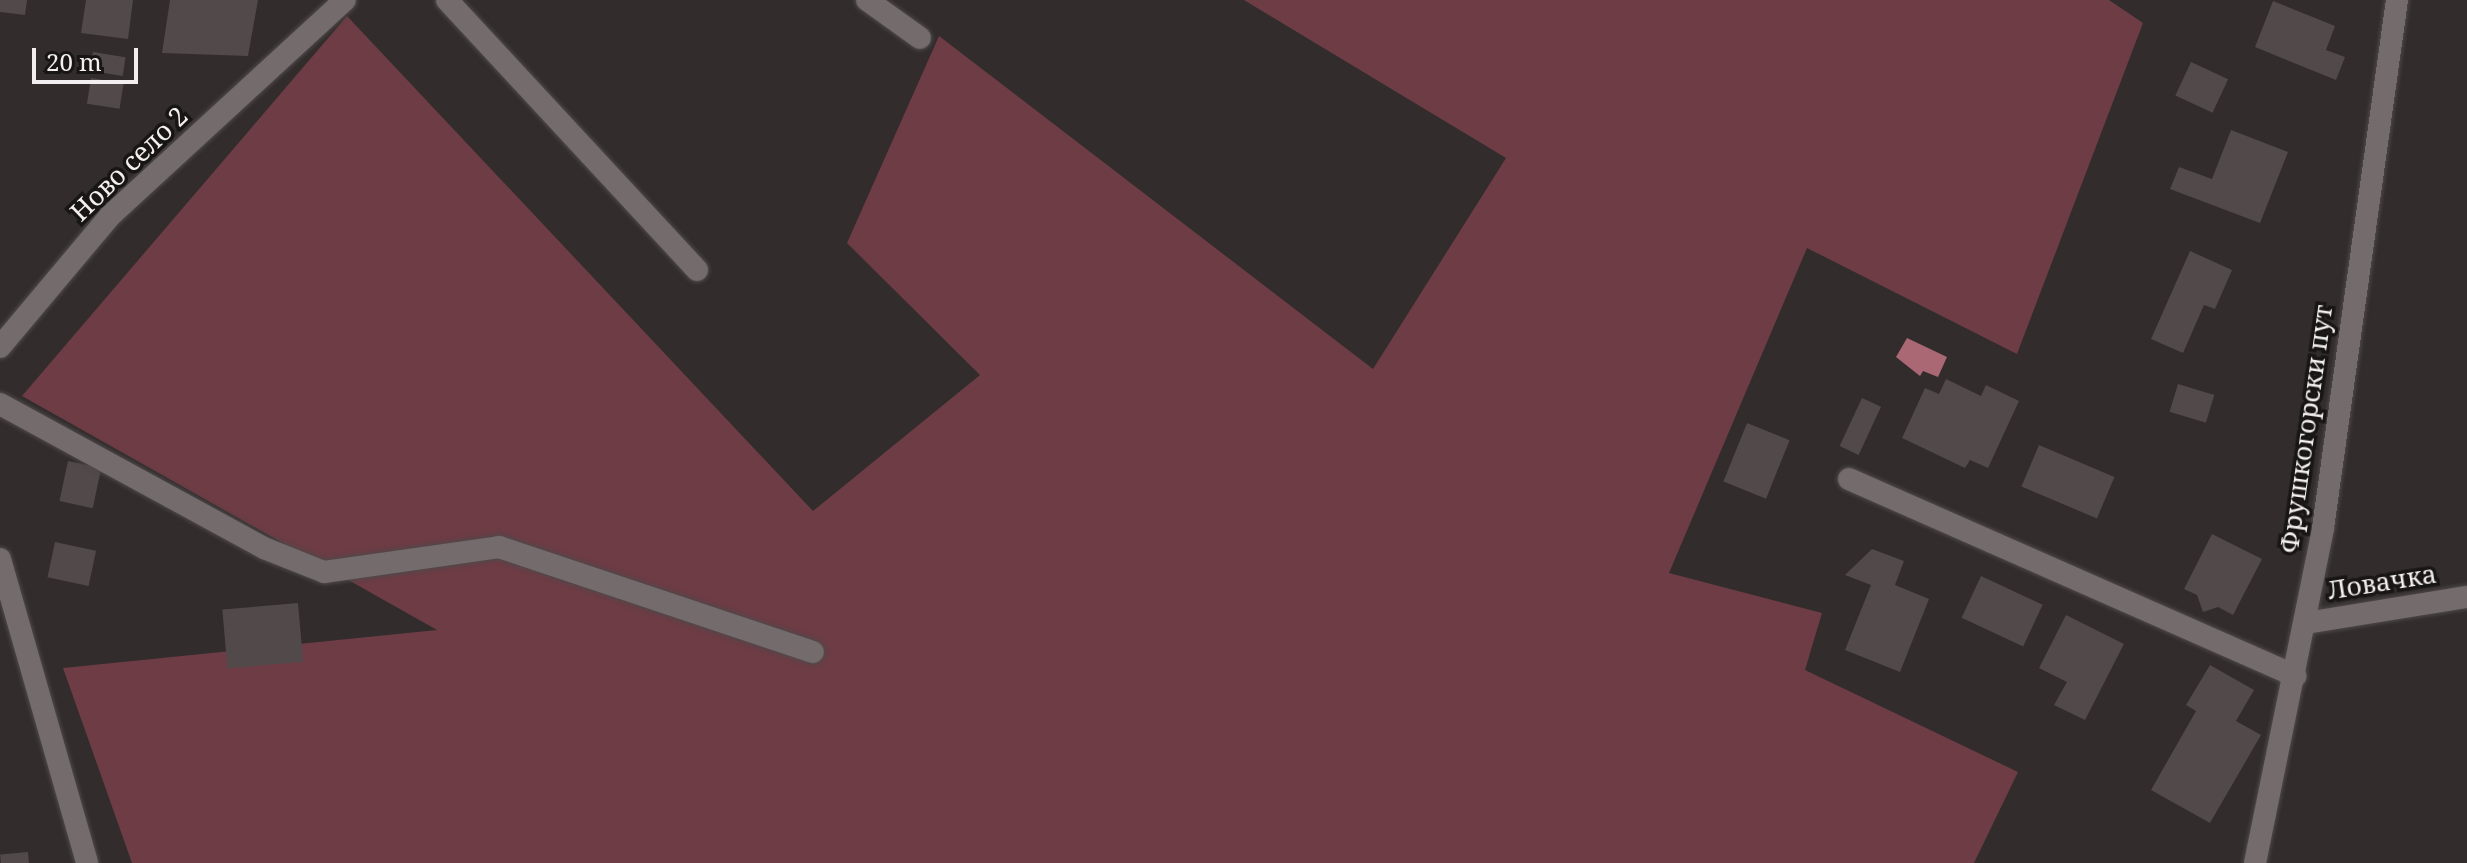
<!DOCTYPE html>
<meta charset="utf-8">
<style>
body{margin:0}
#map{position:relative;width:2467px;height:863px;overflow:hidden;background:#322c2c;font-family:"Noto Serif",serif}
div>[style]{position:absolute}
.green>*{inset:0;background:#6d3c45}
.water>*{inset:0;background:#aa6874}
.building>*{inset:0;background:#51494a;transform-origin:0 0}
.roads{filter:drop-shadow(0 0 2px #4e494a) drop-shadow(0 0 2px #4e494a)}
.minor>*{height:22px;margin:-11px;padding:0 11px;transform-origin:11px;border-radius:11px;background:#736b6c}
.tertiary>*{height:22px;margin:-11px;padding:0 11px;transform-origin:11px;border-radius:11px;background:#736b6c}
span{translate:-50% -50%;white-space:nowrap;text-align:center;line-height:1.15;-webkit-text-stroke:7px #181515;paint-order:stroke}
.street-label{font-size:26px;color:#f3eff0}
.scale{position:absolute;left:32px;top:48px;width:106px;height:36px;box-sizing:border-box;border:4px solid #f3eff0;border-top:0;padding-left:10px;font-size:24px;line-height:28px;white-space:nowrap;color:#f3eff0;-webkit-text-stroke:6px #181515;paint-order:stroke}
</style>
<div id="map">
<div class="green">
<div style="clip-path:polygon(1244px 0,2109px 0,2143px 23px,2017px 354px,1807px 248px,1669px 573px,1822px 613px,1805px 670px,2018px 772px,1974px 863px,132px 863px,63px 668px,437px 630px,22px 396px,347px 16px,813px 511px,980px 375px,847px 243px,939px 36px,1373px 369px,1506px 158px)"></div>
</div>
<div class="water">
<div style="clip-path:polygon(1907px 338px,1947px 357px,1938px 377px,1923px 371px,1920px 376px,1896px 357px)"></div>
</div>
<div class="building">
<div style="clip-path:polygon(0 0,27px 0,25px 15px,0 12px)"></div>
<div style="clip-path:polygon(86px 0,133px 0,128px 39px,81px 33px)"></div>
<div style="clip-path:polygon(170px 0,258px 0,248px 56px,162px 53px)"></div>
<div style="clip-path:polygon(2273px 1px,2335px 26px,2326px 50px,2345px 57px,2336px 80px,2255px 47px)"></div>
<div style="left:93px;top:52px;width:33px;height:19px;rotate:9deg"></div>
<div style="left:2191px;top:62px;width:41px;height:37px;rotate:25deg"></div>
<div style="left:91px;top:78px;width:33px;height:26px;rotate:9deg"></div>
<div style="clip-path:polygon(2231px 130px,2288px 152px,2260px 223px,2170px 189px,2179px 167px,2212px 179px)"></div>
<div style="clip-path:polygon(2190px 251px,2232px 270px,2215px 309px,2204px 305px,2183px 353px,2151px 339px)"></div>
<div style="clip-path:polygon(1946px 379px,1981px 396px,1986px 385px,2019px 401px,1988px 468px,1970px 460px,1965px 468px,1902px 438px,1925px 388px,1939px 394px)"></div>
<div style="left:2178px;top:384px;width:38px;height:29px;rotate:17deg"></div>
<div style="left:1862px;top:398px;width:21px;height:53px;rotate:25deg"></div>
<div style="left:1747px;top:423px;width:46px;height:63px;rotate:22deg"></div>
<div style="left:2039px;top:445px;width:82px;height:45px;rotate:23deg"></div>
<div style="left:68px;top:461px;width:34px;height:41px;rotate:12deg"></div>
<div style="clip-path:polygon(2212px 534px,2262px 559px,2233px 615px,2218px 607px,2203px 612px,2197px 595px,2184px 589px)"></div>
<div style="left:55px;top:542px;width:42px;height:36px;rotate:12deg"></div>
<div style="clip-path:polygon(1872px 549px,1904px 561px,1895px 585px,1929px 599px,1900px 672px,1845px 650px,1871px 585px,1845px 575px)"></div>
<div style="left:1981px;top:576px;width:68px;height:46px;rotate:25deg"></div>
<div style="left:298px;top:603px;width:59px;height:76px;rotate:85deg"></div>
<div style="clip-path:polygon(2066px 615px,2124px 644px,2085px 720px,2054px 705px,2067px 682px,2039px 668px)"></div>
<div style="clip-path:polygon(2210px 665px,2254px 690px,2236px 721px,2261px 735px,2210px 823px,2151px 790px,2196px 711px,2186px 705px)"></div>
<div style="left:28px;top:852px;width:11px;height:28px;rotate:85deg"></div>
</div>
<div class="roads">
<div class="minor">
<div style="left:447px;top:0;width:368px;rotate:47.2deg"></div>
<div style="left:867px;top:0;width:65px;rotate:35.6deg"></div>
<div style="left:0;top:347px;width:171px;rotate:-50deg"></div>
<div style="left:110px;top:216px;width:319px;rotate:-42.6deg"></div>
<div style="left:0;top:404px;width:301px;rotate:28.6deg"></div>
<div style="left:264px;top:548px;width:65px;rotate:21.8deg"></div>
<div style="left:324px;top:572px;width:177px;rotate:-8.1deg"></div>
<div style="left:499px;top:547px;width:331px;rotate:18.5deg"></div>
<div style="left:1849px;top:479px;width:488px;rotate:23.8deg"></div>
<div style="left:0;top:559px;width:316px;rotate:74deg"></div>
<div style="left:2306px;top:623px;width:163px;rotate:-9.2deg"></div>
</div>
<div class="tertiary">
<div style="left:2255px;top:863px;width:342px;rotate:-78.5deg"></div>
<div style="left:2323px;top:528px;width:533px;rotate:-82.02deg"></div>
</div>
</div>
<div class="street-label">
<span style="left:129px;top:164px;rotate:-44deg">Ново село 2</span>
<span style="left:2306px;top:429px;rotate:-82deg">Фрушкогорски пут</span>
<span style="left:2382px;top:582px;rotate:-9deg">Ловачка</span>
</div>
<div class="scale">20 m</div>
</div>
